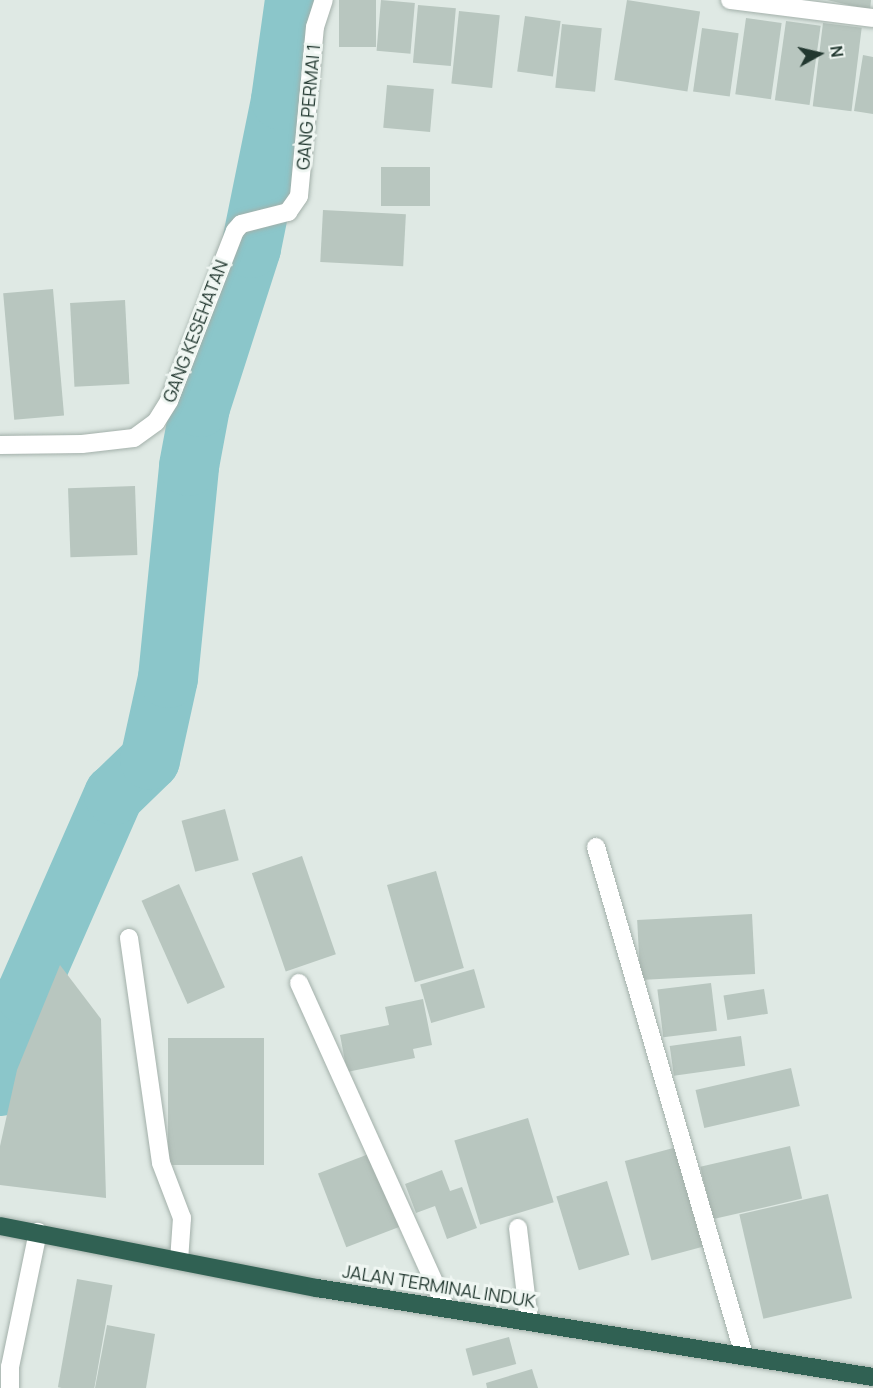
<!DOCTYPE html>
<style>
body{margin:0}
#map{position:relative;width:873px;height:1388px;overflow:hidden;background:#dfe9e4;font-family:Manrope,sans-serif}
div>[style]{position:absolute}
.river>*{height:60px;margin:-30px;padding:0 30px;transform-origin:30px;border-radius:30px;background:#8bc6ca}
.building>*{inset:0;background:#b8c6bf;transform-origin:0 0}
.roads{filter:drop-shadow(0 0 2px #a3b0aa) drop-shadow(0 0 2px #a3b0aa)}
.lane>*{height:18px;margin:-9px;padding:0 9px;transform-origin:9px;border-radius:9px;background:#fff}
.street>*{height:18px;margin:-9px;padding:0 9px;transform-origin:9px;border-radius:9px;background:#fff}
.highway>*{height:18px;margin:-9px;padding:0 9px;transform-origin:9px;border-radius:9px;background:#306153}
span{translate:-50% -50%;white-space:nowrap;text-align:center;line-height:1.15;-webkit-text-stroke:6px #eff6f2;paint-order:stroke}
.street-label{font-size:18px;color:#223830}
.north{position:absolute;left:789px;top:24px;width:60px;height:60px;-webkit-text-stroke:4px #eff6f2;paint-order:stroke;rotate:82deg;font-size:16px;font-weight:700;line-height:24px;text-align:center;color:#223830}
.north::after{content:'';display:block;margin:auto;width:21px;height:27px;background:#223830;clip-path:polygon(50% 0,100% 100%,50% 72%,0 100%)}
</style>
<div id="map">
<div class="river">
<div style="left:0;top:1086px;width:95px;rotate:-74.1deg"></div>
<div style="left:26px;top:995px;width:219px;rotate:-66.3deg"></div>
<div style="left:114px;top:795px;width:50px;rotate:-44.2deg"></div>
<div style="left:150px;top:760px;width:84px;rotate:-77.6deg"></div>
<div style="left:168px;top:678px;width:213px;rotate:-84.3deg"></div>
<div style="left:189px;top:466px;width:60px;rotate:-79.4deg"></div>
<div style="left:200px;top:407px;width:167px;rotate:-72.2deg"></div>
<div style="left:251px;top:248px;width:151px;rotate:-78.5deg"></div>
<div style="left:281px;top:100px;width:101px;rotate:-82deg"></div>
</div>
<div class="building">
<div style="left:339px;top:0;width:37px;height:47px"></div>
<div style="left:381px;top:0;width:34px;height:51px;rotate:5deg"></div>
<div style="left:627px;top:0;width:74px;height:81px;rotate:9deg"></div>
<div style="clip-path:polygon(827px 0,871px 0,870px 10px)"></div>
<div style="left:418px;top:5px;width:38px;height:58px;rotate:5deg"></div>
<div style="left:459px;top:11px;width:41px;height:73px;rotate:6deg"></div>
<div style="left:525px;top:16px;width:36px;height:56px;rotate:8deg"></div>
<div style="left:746px;top:18px;width:36px;height:77px;rotate:8deg"></div>
<div style="left:786px;top:21px;width:35px;height:80px;rotate:8deg"></div>
<div style="left:823px;top:23px;width:39px;height:84px;rotate:7deg"></div>
<div style="left:562px;top:24px;width:40px;height:64px;rotate:6deg"></div>
<div style="left:702px;top:28px;width:37px;height:64px;rotate:8deg"></div>
<div style="clip-path:polygon(863px 55px,873px 57px,873px 114px,854px 111px)"></div>
<div style="left:387px;top:85px;width:47px;height:43px;rotate:5deg"></div>
<div style="left:381px;top:167px;width:49px;height:39px"></div>
<div style="left:323px;top:210px;width:83px;height:52px;rotate:3deg"></div>
<div style="left:53px;top:289px;width:127px;height:50px;rotate:85deg"></div>
<div style="left:125px;top:300px;width:84px;height:55px;rotate:87deg"></div>
<div style="left:135px;top:486px;width:69px;height:67px;rotate:88deg"></div>
<div style="left:225px;top:809px;width:53px;height:45px;rotate:75deg"></div>
<div style="left:302px;top:856px;width:104px;height:53px;rotate:71deg"></div>
<div style="left:436px;top:871px;width:101px;height:51px;rotate:74deg"></div>
<div style="left:179px;top:884px;width:113px;height:41px;rotate:66deg"></div>
<div style="left:752px;top:914px;width:60px;height:115px;rotate:87deg"></div>
<div style="clip-path:polygon(60px 965px,101px 1019px,106px 1198px,0 1185px,0 1146px,17px 1070px)"></div>
<div style="left:474px;top:969px;width:40px;height:56px;rotate:74deg"></div>
<div style="left:711px;top:983px;width:48px;height:54px;rotate:83deg"></div>
<div style="left:764px;top:989px;width:25px;height:41px;rotate:81deg"></div>
<div style="clip-path:polygon(423px 999px,432px 1045px,413px 1049px,415px 1058px,347px 1072px,340px 1035px,389px 1025px,385px 1007px)"></div>
<div style="left:741px;top:1036px;width:30px;height:72px;rotate:82deg"></div>
<div style="left:168px;top:1038px;width:96px;height:127px"></div>
<div style="left:791px;top:1068px;width:39px;height:98px;rotate:77deg"></div>
<div style="left:528px;top:1118px;width:88px;height:77px;rotate:73deg"></div>
<div style="left:790px;top:1146px;width:54px;height:92px;rotate:77deg"></div>
<div style="left:677px;top:1147px;width:103px;height:54px;rotate:75deg"></div>
<div style="left:374px;top:1152px;width:79px;height:60px;rotate:69deg"></div>
<div style="clip-path:polygon(442px 1170px,450px 1191px,462px 1187px,477px 1228px,447px 1239px,435px 1206px,416px 1213px,405px 1184px)"></div>
<div style="left:607px;top:1181px;width:77px;height:53px;rotate:73deg"></div>
<div style="left:828px;top:1194px;width:107px;height:91px;rotate:77deg"></div>
<div style="left:77px;top:1279px;width:36px;height:110px;rotate:10deg"></div>
<div style="clip-path:polygon(107px 1325px,155px 1334px,146px 1388px,95px 1388px)"></div>
<div style="left:509px;top:1337px;width:28px;height:45px;rotate:75deg"></div>
<div style="clip-path:polygon(532px 1369px,538px 1388px,487px 1388px,486px 1383px)"></div>
</div>
<div class="roads">
<div class="lane">
<div style="left:518px;top:1228px;width:94px;rotate:83.3deg"></div>
</div>
<div class="street">
<div style="left:730px;top:0;width:144px;rotate:7.2deg"></div>
<div style="left:0;top:445px;width:82px;rotate:-0.7deg"></div>
<div style="left:82px;top:444px;width:52px;rotate:-6.6deg"></div>
<div style="left:134px;top:438px;width:27px;rotate:-36deg"></div>
<div style="left:156px;top:422px;width:25px;rotate:-58deg"></div>
<div style="left:169px;top:401px;width:182px;rotate:-68.8deg"></div>
<div style="left:235px;top:231px;width:9px;rotate:-49deg"></div>
<div style="left:241px;top:224px;width:49px;rotate:-14.3deg"></div>
<div style="left:288px;top:212px;width:19px;rotate:-55deg"></div>
<div style="left:299px;top:196px;width:170px;rotate:-84.6deg"></div>
<div style="left:315px;top:27px;width:28px;rotate:-72deg"></div>
<div style="left:596px;top:847px;width:529px;rotate:73.76deg"></div>
<div style="left:129px;top:938px;width:227px;rotate:81.9deg"></div>
<div style="left:161px;top:1163px;width:59px;rotate:69.1deg"></div>
<div style="left:182px;top:1218px;width:43px;rotate:94deg"></div>
<div style="left:299px;top:983px;width:357px;rotate:65.7deg"></div>
<div style="left:10px;top:1388px;width:21px;rotate:-90deg"></div>
<div style="left:10px;top:1367px;width:138px;rotate:-78.3deg"></div>
</div>
<div class="highway">
<div style="left:0;top:1226px;width:323px;rotate:11.1deg"></div>
<div style="left:317px;top:1288px;width:563px;rotate:9.09deg"></div>
</div>
</div>
<div class="street-label">
<span style="left:308px;top:107px;rotate:-85deg">GANG PERMAI 1</span>
<span style="left:195px;top:331px;rotate:-69deg">GANG KESEHATAN</span>
<span style="left:439px;top:1286px;rotate:9deg">JALAN TERMINAL INDUK</span>
</div>
<div class="north">N</div>
</div>
